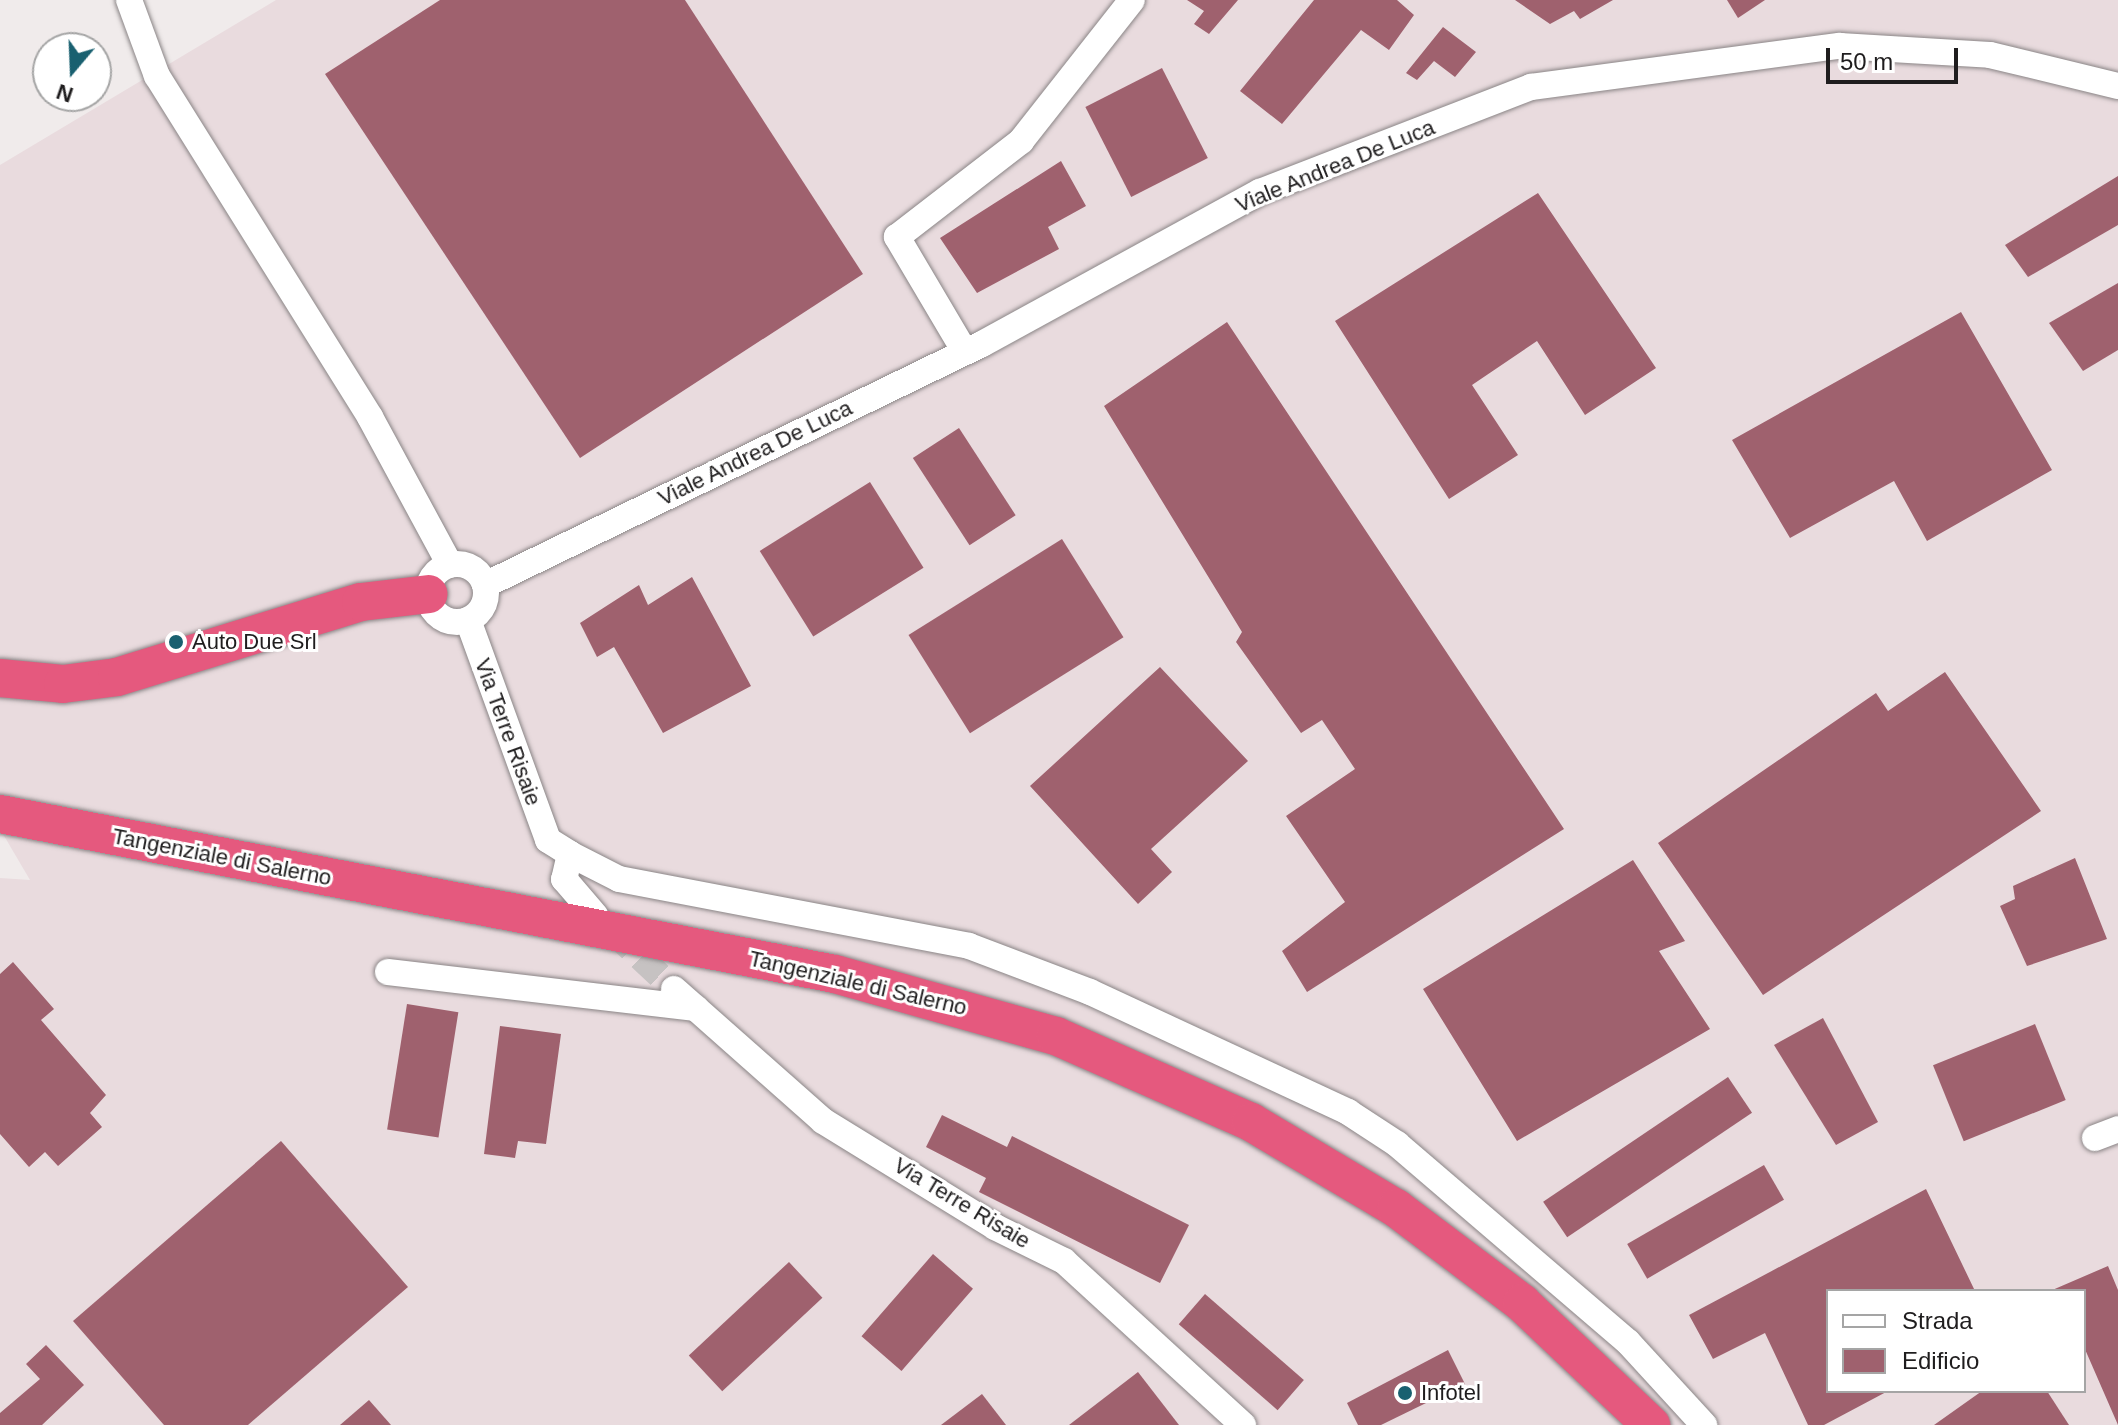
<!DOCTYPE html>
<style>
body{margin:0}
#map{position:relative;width:2118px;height:1425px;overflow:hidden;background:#f0ebeb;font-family:Arial,sans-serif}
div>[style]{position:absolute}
.built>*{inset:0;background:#e9dbde}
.building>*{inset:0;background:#9f616e;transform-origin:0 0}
.minor-tunnel>*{height:26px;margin-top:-13px;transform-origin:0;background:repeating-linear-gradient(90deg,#c6c2c2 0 26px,transparent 0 39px)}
.roads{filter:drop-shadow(0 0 2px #8a8586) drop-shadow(0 0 2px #8a8586)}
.minor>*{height:26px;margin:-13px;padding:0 13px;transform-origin:13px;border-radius:13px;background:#fff}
.minor>.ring{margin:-13px;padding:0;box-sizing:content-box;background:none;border:26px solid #fff;border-radius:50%}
.highway>*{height:38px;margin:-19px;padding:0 19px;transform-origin:19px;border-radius:19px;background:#e5597e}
.dots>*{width:22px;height:22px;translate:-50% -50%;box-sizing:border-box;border:4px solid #fff;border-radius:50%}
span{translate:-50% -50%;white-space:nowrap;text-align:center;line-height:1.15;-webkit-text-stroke:6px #fff;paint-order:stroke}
.street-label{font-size:22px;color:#1f1d1e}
.poi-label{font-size:22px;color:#1f1d1e}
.left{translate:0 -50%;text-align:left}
.legend{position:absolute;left:1826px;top:1289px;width:260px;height:104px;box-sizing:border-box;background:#fff;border:2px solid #a5a5a5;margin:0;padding:10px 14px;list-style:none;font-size:24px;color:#1f1d1e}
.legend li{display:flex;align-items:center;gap:16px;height:40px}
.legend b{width:40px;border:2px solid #a5a5a5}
.north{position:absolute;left:32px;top:32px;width:80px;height:80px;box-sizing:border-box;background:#fff;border:2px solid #a5a5a5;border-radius:50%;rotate:199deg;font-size:22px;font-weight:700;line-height:32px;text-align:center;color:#1f1d1e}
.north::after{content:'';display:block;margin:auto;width:28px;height:36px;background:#196070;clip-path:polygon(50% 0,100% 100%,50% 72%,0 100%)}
.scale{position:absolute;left:1826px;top:48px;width:132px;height:36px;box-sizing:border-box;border:4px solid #1f1d1e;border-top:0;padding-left:10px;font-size:24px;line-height:28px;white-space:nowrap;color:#1f1d1e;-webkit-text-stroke:6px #fff;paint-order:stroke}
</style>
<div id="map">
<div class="built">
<div style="clip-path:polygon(evenodd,276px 0,2118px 0,2118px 1425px,0 1425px,0 878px,30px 880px,0 829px,0 165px,276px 0,1828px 1291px,2084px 1291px,2084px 1391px,1828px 1391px,1828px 1291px)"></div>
</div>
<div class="building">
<div style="clip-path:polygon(440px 0,685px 0,863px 274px,580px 458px,325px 74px)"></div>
<div style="clip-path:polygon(1187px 0,1238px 0,1209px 34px,1194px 24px,1204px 11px)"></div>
<div style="clip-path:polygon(1314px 0,1397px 0,1414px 15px,1389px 50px,1361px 30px,1282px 124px,1240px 91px)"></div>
<div style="clip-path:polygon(1515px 0,1613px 0,1580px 19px,1574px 11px,1550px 24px)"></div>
<div style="clip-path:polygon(1727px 0,1765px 0,1738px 18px)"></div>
<div style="clip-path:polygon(1443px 27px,1476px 52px,1455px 77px,1434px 61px,1417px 80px,1406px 73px)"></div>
<div style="left:1162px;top:68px;width:101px;height:86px;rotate:63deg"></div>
<div style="clip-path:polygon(1061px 161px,1086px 206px,1048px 227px,1059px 249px,977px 293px,940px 238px)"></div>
<div style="clip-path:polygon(2118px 176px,2118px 225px,2028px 277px,2005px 245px)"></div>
<div style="clip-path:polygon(1538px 193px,1656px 368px,1585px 415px,1537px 341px,1472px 385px,1518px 455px,1449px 499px,1335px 321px)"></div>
<div style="clip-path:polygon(2118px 283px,2118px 350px,2083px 371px,2049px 323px)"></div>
<div style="clip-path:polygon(1961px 312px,2052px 470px,1927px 541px,1894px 481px,1790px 538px,1732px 440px)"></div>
<div style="clip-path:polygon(1227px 322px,1564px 829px,1307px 992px,1282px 951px,1345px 902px,1286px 816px,1355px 769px,1322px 720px,1301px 733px,1236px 642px,1242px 632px,1104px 406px)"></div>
<div style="left:959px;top:428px;width:104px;height:55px;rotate:57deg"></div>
<div style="left:870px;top:482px;width:101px;height:130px;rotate:58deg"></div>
<div style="left:1062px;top:539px;width:116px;height:181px;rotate:58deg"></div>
<div style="clip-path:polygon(692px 577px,751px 686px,663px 733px,614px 647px,597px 657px,580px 623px,639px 585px,648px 605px)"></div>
<div style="clip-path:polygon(1160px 667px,1248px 761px,1151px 849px,1172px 872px,1138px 904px,1030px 786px)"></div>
<div style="clip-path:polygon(1945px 672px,2041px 811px,1763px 995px,1658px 843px,1876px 693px,1888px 711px)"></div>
<div style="clip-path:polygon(2075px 858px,2107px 939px,2027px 966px,2000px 906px,2015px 899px,2013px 886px)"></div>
<div style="clip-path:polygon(1633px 860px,1685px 941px,1659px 951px,1710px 1029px,1517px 1141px,1423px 989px)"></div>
<div style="clip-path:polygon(13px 962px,54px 1009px,41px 1020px,106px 1095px,90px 1113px,102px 1127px,58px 1166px,45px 1152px,29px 1167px,0 1134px,0 974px)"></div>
<div style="left:407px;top:1004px;width:52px;height:127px;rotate:9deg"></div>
<div style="clip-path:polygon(1823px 1018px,1878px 1122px,1836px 1145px,1774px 1045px)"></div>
<div style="left:2035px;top:1024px;width:82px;height:110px;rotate:68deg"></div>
<div style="clip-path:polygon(500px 1026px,561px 1034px,546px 1144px,518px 1141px,515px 1158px,484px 1154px)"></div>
<div style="left:1728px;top:1077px;width:43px;height:223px;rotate:56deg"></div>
<div style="clip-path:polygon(942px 1115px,1007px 1147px,1012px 1136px,1189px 1225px,1160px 1283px,979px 1192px,986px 1178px,926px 1147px)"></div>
<div style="clip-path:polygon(281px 1141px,408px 1287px,248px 1425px,164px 1425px,73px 1321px)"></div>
<div style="left:1764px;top:1165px;width:40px;height:158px;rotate:60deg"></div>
<div style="clip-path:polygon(1926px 1189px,1975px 1291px,1828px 1291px,1828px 1391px,1888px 1391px,1824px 1425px,1808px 1425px,1765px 1333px,1713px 1359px,1689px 1315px)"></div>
<div style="left:933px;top:1254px;width:53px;height:109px;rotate:41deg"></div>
<div style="left:789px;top:1262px;width:49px;height:137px;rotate:47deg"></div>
<div style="clip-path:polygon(2108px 1266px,2118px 1290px,2118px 1425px,2084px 1347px,2084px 1291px,2050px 1291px)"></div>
<div style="left:1205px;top:1294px;width:131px;height:40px;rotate:41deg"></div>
<div style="clip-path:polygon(46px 1345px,84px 1385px,42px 1425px,0 1425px,0 1413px,40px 1379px,26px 1364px)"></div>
<div style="clip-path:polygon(1448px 1350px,1465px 1384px,1381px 1425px,1358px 1425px,1347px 1403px)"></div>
<div style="clip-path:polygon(1138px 1372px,1179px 1425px,1069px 1425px)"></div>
<div style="clip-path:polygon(1982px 1391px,2047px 1391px,2069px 1425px,1934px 1425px)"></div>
<div style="clip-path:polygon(982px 1394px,1006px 1425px,941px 1425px)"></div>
<div style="clip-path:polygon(369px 1400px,391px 1425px,340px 1425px)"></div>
</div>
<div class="minor-tunnel">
<div style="left:612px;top:931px;width:85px;rotate:43.1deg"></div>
</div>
<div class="roads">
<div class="minor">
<div style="left:129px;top:0;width:81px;rotate:69.8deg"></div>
<div style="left:157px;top:76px;width:402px;rotate:58deg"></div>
<div style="left:370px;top:417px;width:168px;rotate:61.6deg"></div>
<div style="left:965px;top:352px;width:134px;rotate:-120.6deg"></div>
<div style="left:897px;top:237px;width:157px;rotate:-37.7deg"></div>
<div style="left:1021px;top:141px;width:179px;rotate:-51.8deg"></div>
<div class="ring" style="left:428px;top:564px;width:32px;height:32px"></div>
<div style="left:485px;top:585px;width:552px;rotate:-25.87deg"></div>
<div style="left:982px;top:344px;width:317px;rotate:-28.7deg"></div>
<div style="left:1260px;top:192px;width:291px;rotate:-21.2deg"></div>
<div style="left:1531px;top:87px;width:312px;rotate:-7.6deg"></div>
<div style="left:1840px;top:46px;width:150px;rotate:3.4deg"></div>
<div style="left:1990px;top:55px;width:132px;rotate:13.6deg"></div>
<div style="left:468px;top:620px;width:234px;rotate:70deg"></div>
<div style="left:548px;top:840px;width:26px;rotate:32deg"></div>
<div style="left:570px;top:854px;width:55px;rotate:27deg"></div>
<div style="left:619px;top:879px;width:356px;rotate:10.8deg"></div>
<div style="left:969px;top:946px;width:129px;rotate:20.8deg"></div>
<div style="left:1090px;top:992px;width:285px;rotate:24.9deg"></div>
<div style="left:1348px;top:1112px;width:59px;rotate:33.1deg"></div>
<div style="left:1397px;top:1144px;width:304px;rotate:40.6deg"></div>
<div style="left:1628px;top:1342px;width:113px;rotate:47.5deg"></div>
<div style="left:570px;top:854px;width:26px;rotate:103deg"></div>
<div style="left:564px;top:879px;width:48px;rotate:49.3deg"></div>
<div style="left:388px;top:972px;width:310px;rotate:6.7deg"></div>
<div style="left:674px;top:989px;width:199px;rotate:41.5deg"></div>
<div style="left:823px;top:1121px;width:202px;rotate:31.6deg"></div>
<div style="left:995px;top:1227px;width:77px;rotate:26.2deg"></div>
<div style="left:1064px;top:1261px;width:243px;rotate:42.5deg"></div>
<div style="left:2095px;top:1138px;width:25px;rotate:-21deg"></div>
</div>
<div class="highway">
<div style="left:0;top:678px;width:63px;rotate:5.4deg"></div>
<div style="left:63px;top:684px;width:54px;rotate:-7.4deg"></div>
<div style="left:117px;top:677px;width:255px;rotate:-17.1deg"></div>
<div style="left:361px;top:602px;width:68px;rotate:-6.7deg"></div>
<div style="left:0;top:814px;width:850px;rotate:10.85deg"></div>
<div style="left:835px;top:974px;width:230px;rotate:15.7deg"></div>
<div style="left:1056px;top:1036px;width:213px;rotate:23.8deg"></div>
<div style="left:1251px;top:1122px;width:169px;rotate:30.7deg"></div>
<div style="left:1396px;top:1208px;width:158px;rotate:37deg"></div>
<div style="left:1522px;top:1303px;width:178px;rotate:43.4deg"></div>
</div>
</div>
<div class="dots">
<div style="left:176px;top:642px;background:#196070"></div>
<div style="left:1405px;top:1393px;background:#196070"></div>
</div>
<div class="street-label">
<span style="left:1335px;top:166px;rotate:-22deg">Viale Andrea De Luca</span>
<span style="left:755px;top:453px;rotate:-26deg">Viale Andrea De Luca</span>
<span style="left:508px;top:732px;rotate:70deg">Via Terre Risaie</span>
<span style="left:222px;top:857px;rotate:11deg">Tangenziale di Salerno</span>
<span style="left:858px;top:983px;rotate:13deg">Tangenziale di Salerno</span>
<span style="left:962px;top:1203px;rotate:31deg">Via Terre Risaie</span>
</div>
<div class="poi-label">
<span class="left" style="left:192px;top:642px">Auto Due Srl</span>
<span class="left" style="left:1421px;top:1393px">Infotel</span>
</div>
<ul class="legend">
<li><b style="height:10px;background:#fff"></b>Strada</li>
<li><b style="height:22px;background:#9f616e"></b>Edificio</li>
</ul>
<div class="north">N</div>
<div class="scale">50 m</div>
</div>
